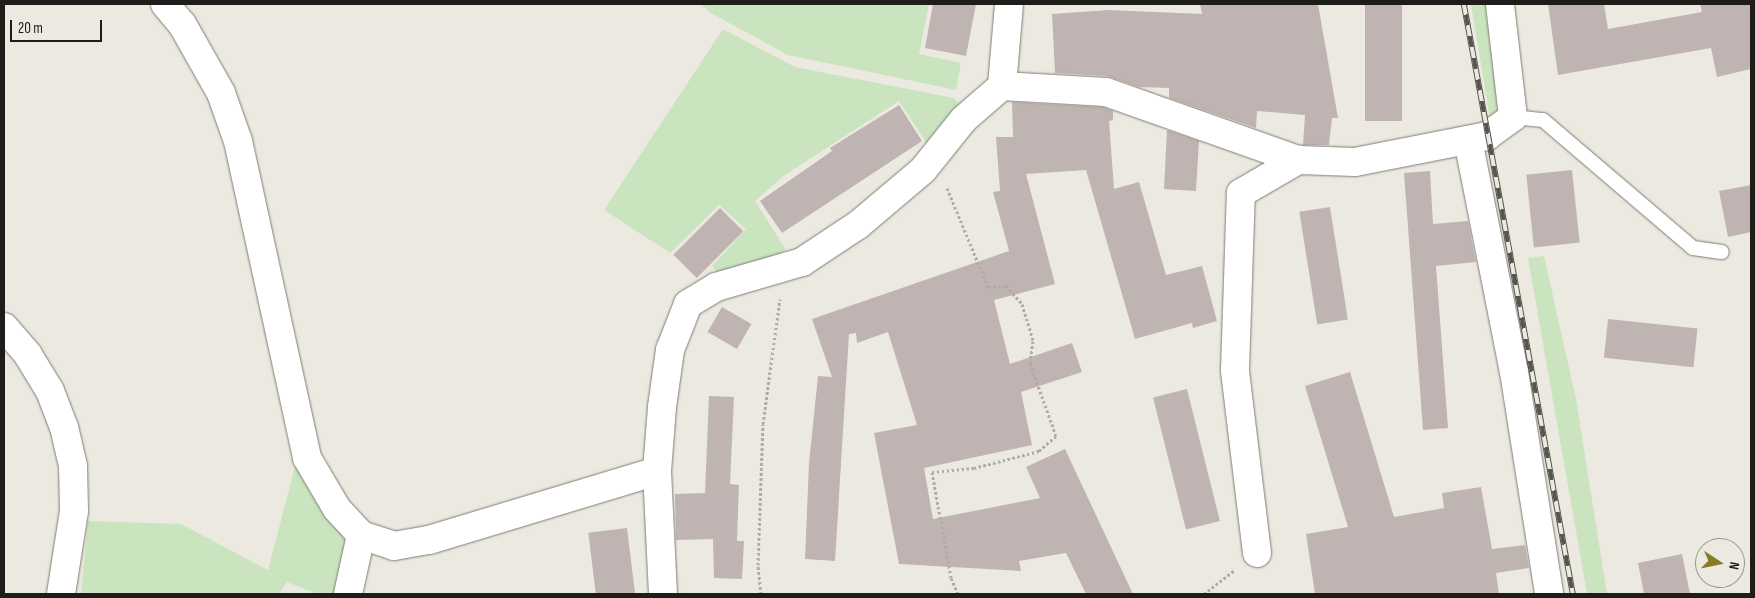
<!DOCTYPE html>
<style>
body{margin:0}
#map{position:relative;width:1755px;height:598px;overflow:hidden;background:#eceae0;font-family:"Sofia Sans Condensed",sans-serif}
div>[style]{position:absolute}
.green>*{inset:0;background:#cae4c0}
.building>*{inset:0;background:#c0b4b3;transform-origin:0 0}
.path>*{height:3px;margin-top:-1.5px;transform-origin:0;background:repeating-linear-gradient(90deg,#aeaca4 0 2.5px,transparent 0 5px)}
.roads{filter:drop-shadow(0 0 1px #7e7c73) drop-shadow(0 0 1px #7e7c73)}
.service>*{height:14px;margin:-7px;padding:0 7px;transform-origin:7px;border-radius:7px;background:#fff}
.minor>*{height:28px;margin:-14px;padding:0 14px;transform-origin:14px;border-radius:14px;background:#fff}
.rail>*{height:5.5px;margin-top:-2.75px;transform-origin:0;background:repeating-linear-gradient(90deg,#eceae0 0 11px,#565550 0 22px);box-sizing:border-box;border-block:1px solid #565550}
span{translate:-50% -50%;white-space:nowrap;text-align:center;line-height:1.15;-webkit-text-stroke:4px #eceae0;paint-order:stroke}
.frame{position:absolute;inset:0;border:5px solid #1e1d1a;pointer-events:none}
.north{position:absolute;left:1695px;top:538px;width:50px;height:50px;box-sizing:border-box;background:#eceae0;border:1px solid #9a9891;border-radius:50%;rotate:101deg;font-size:14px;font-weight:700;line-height:20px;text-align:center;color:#1e1d1a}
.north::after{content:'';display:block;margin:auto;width:18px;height:22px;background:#857d23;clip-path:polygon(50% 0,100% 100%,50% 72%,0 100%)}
.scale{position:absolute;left:10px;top:20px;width:92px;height:22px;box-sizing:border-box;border:2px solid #1e1d1a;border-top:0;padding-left:6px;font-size:15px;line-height:18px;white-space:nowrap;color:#1e1d1a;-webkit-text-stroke:4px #eceae0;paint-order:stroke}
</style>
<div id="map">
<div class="green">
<div style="clip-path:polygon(700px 4px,929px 4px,919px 54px,961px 63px,956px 90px,788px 55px,711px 13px)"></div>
<div style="clip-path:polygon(1471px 4px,1491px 4px,1503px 111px,1490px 118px)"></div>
<div style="clip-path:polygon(723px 29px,795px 67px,954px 98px,959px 104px,927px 144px,899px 101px,785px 175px,755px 201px,786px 250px,765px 261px,718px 274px,712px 266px,746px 229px,719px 205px,670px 253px,604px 210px)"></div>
<div style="clip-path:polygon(1544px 256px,1576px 399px,1607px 594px,1587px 594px,1528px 258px)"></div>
<div style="clip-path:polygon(297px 459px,351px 538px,340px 594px,317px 594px,287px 582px,279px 594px,81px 594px,88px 521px,181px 524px,268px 570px)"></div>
</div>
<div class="building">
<div style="clip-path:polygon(933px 4px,976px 4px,966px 56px,925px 48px)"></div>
<div style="clip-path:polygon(1200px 4px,1318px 4px,1338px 118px,1332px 118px,1329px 145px,1303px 145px,1305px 115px,1257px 111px,1256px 128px,1169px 98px,1169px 88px,1139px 87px,1107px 76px,1055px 73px,1052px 14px,1109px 10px,1202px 14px)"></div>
<div style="left:1365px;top:4px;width:37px;height:117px"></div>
<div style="clip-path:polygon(1548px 4px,1604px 4px,1608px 29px,1702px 12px,1700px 4px,1751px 4px,1751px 69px,1717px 77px,1711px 48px,1558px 75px)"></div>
<div style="clip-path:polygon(1012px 102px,1103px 107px,1113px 111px,1113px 120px,1109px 121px,1114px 189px,1139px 182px,1166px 275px,1202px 266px,1217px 321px,1193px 328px,1192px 323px,1135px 339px,1086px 170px,1026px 174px,1055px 284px,994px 300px,1010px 364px,1072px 343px,1082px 372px,1021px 392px,1032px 445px,924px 468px,933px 519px,1040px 498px,1026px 467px,1065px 449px,1133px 594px,1086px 594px,1066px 553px,1019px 561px,1021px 571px,899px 564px,874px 433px,917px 425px,888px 332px,857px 343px,856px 333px,849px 334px,835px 561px,805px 559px,809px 463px,818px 376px,832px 377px,812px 319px,1009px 251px,993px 192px,1000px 191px,996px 137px,1013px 137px)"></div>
<div style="clip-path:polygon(899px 105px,922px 141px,782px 233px,760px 201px,832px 151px,830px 148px)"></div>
<div style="clip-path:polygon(1167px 130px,1199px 141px,1196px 191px,1164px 189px)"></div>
<div style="left:1572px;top:170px;width:73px;height:46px;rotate:84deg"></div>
<div style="clip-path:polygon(1430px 171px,1433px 224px,1468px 221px,1476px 262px,1436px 266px,1448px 428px,1423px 430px,1404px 173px)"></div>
<div style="clip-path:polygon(1751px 185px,1751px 232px,1728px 237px,1719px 191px)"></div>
<div style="left:1330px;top:207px;width:114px;height:31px;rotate:81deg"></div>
<div style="left:720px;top:208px;width:33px;height:66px;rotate:45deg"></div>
<div style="left:722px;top:307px;width:34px;height:29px;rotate:30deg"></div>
<div style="left:1608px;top:319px;width:90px;height:39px;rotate:6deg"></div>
<div style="clip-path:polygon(1350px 372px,1394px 517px,1444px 508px,1442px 493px,1481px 487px,1492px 549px,1525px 545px,1529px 568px,1496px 573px,1499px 594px,1315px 594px,1306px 534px,1348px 527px,1305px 386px)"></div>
<div style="left:1187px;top:389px;width:136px;height:35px;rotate:76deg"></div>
<div style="clip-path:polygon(709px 396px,734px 397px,730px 484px,739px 485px,737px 541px,744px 541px,742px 579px,714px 578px,713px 539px,676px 540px,675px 494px,705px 493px)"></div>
<div style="left:627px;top:528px;width:66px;height:39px;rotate:83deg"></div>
<div style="clip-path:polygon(1682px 554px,1690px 594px,1644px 594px,1638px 563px)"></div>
</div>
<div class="path">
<div style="left:947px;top:188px;width:107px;rotate:67.5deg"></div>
<div style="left:988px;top:287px;width:18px;rotate:-3deg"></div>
<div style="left:1006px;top:286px;width:24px;rotate:48deg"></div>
<div style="left:1022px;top:304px;width:39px;rotate:73deg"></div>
<div style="left:1033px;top:341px;width:22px;rotate:98deg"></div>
<div style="left:1030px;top:363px;width:77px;rotate:70.4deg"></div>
<div style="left:1056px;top:436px;width:23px;rotate:139deg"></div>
<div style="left:1039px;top:451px;width:67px;rotate:165.3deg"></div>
<div style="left:974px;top:468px;width:42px;rotate:174.6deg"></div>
<div style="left:932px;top:472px;width:108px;rotate:79.8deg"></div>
<div style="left:951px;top:578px;width:17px;rotate:66deg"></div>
<div style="left:761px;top:594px;width:29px;rotate:-96deg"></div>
<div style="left:758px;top:565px;width:141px;rotate:-88deg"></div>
<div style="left:763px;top:424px;width:126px;rotate:-82.3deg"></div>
<div style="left:1204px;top:594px;width:39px;rotate:-38deg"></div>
</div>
<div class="roads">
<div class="service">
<div style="left:1513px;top:117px;width:30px;rotate:6deg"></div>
<div style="left:1543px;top:120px;width:197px;rotate:40.5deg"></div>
<div style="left:1693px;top:248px;width:29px;rotate:8deg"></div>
</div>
<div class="minor">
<div style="left:165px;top:4px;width:26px;rotate:50deg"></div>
<div style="left:182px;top:24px;width:79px;rotate:60.5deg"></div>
<div style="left:221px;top:93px;width:51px;rotate:70.5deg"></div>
<div style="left:238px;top:141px;width:324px;rotate:77.7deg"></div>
<div style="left:307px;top:458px;width:59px;rotate:59.5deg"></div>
<div style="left:337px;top:509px;width:35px;rotate:47deg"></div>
<div style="left:361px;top:535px;width:35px;rotate:18deg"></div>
<div style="left:394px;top:546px;width:36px;rotate:-10deg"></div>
<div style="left:429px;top:540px;width:238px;rotate:-16.8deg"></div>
<div style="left:1002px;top:86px;width:104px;rotate:3.3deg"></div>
<div style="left:1106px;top:92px;width:204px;rotate:19.5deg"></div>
<div style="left:1298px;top:160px;width:57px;rotate:2deg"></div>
<div style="left:1355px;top:162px;width:135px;rotate:-11.1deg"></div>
<div style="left:1487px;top:136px;width:32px;rotate:-36deg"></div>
<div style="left:1513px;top:117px;width:114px;rotate:-96.6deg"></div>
<div style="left:1468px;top:140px;width:237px;rotate:78.8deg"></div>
<div style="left:1514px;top:372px;width:225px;rotate:81deg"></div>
<div style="left:4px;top:327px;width:37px;rotate:49deg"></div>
<div style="left:28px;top:355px;width:42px;rotate:58.6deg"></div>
<div style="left:50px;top:391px;width:39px;rotate:69deg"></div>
<div style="left:64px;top:427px;width:40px;rotate:77deg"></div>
<div style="left:73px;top:466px;width:45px;rotate:88.7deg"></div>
<div style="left:74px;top:511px;width:84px;rotate:98.9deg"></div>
<div style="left:1257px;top:553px;width:184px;rotate:-96.9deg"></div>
<div style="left:1235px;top:370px;width:177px;rotate:-88.1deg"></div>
<div style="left:1241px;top:193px;width:66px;rotate:-30.1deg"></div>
<div style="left:348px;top:594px;width:60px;rotate:-77.6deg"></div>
<div style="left:663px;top:594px;width:123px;rotate:-92.8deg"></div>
<div style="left:657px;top:471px;width:64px;rotate:-85.5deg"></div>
<div style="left:662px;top:407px;width:58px;rotate:-82deg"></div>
<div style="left:670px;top:350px;width:49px;rotate:-68.6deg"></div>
<div style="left:688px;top:304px;width:33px;rotate:-31deg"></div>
<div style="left:716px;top:287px;width:90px;rotate:-16.2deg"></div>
<div style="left:802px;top:262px;width:67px;rotate:-33.5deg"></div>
<div style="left:858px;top:225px;width:85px;rotate:-40.2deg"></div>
<div style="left:923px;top:170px;width:65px;rotate:-51.2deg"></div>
<div style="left:964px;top:119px;width:50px;rotate:-41deg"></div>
<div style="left:1002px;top:86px;width:82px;rotate:-85.1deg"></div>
</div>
</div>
<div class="rail">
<div style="left:1464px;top:4px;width:600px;rotate:79.53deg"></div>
</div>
<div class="frame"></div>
<div class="north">N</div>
<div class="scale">20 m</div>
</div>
